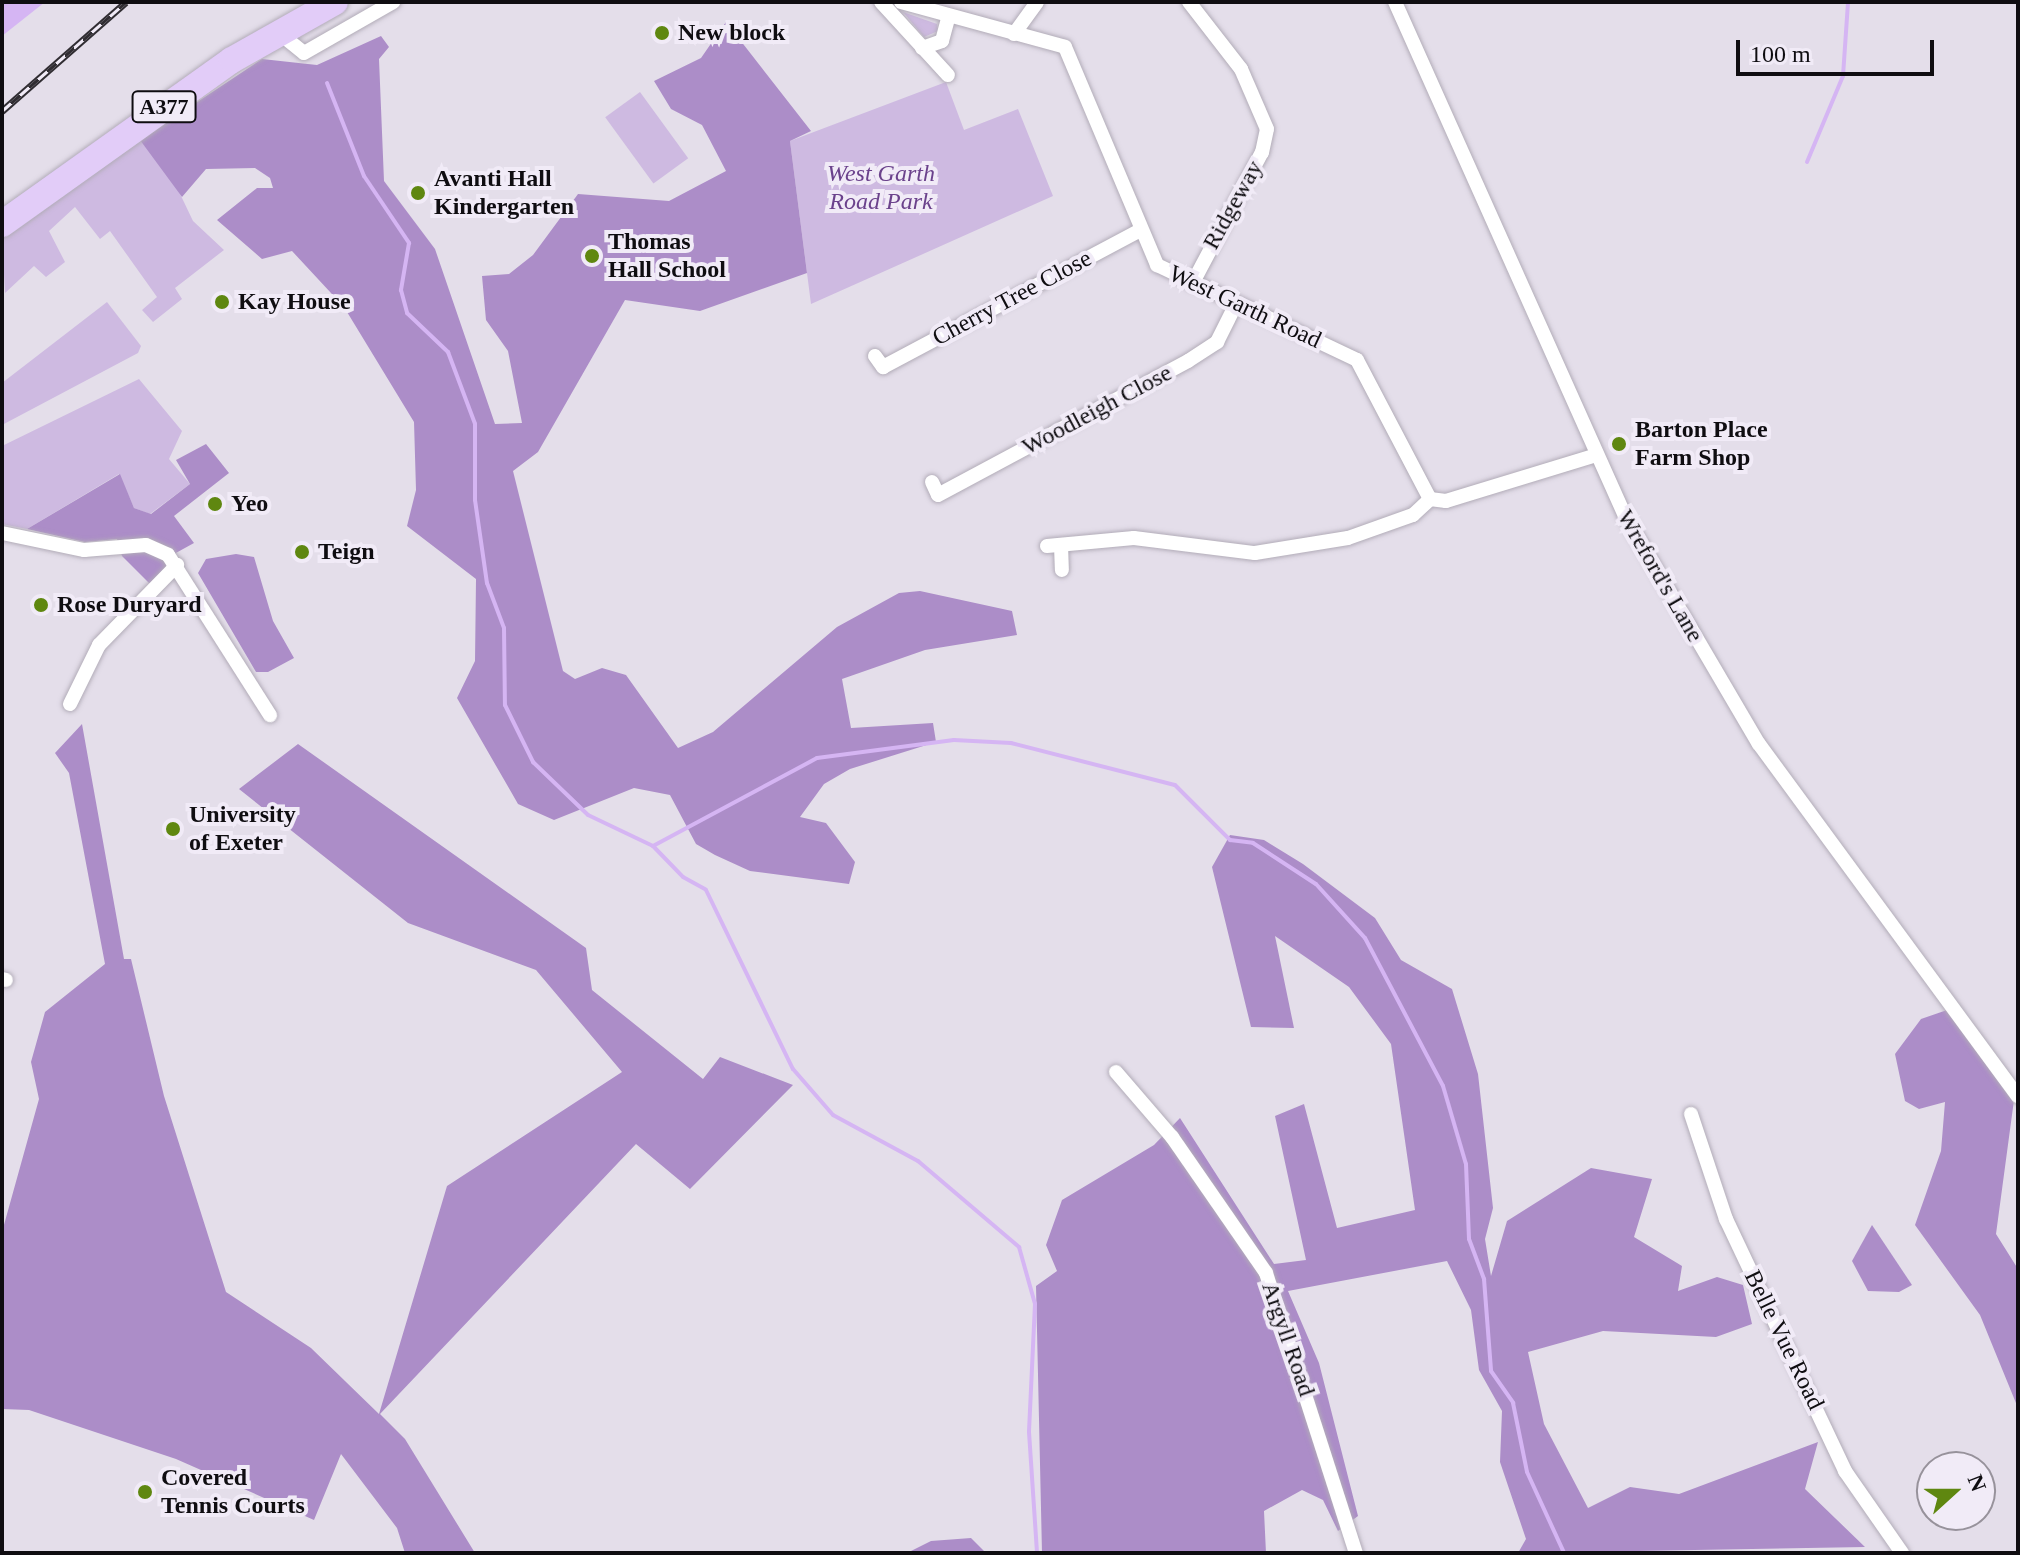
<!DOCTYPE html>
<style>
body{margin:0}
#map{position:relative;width:2020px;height:1555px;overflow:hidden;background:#e4deea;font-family:Georgia,serif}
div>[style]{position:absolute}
.green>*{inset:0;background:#cebae1;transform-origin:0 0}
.forest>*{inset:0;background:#ac8dc8}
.water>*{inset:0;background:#d5b5f3}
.stream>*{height:4px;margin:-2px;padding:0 2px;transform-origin:2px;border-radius:2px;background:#d5b5f3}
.roads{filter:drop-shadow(0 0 2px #b2acb8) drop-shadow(0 0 2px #b2acb8)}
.street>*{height:14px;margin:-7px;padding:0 7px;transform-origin:7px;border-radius:7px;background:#fff}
.highway>*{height:26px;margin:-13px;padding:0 13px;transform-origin:13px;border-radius:13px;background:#e2ccf8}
.rail>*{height:7px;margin-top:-3.5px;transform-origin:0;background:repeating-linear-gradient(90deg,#f1ebf7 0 12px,#302d32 0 24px);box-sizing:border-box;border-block:2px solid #302d32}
.dots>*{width:22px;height:22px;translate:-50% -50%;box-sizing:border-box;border:4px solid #f1ebf7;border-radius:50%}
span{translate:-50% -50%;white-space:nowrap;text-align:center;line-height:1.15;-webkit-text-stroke:8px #f1ebf7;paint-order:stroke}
.shield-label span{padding:2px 6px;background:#f1ebf7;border:2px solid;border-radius:6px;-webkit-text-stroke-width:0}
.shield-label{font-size:22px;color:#0f0d11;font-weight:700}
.poi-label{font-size:24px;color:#0f0d11;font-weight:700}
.left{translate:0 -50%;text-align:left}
.park-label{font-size:24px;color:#6b428c;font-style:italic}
.street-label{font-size:24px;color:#0f0d11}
.frame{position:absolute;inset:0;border:4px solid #0f0d11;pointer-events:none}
.north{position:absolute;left:1916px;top:1451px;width:80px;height:80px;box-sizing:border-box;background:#f1ebf7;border:2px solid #97929b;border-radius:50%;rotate:69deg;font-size:22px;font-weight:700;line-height:32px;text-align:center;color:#0f0d11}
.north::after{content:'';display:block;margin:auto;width:28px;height:36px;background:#5f8710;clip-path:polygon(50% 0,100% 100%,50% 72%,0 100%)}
.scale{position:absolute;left:1736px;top:40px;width:198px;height:36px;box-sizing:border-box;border:4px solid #0f0d11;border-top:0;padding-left:10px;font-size:24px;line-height:28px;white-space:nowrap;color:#0f0d11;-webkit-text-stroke:6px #f1ebf7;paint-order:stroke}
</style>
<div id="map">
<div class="green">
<div style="clip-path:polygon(903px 12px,937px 24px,938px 31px,924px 37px)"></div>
<div style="clip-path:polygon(946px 82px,964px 130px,1018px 109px,1053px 196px,811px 304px,790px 141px)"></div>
<div style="left:640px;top:92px;width:82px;height:43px;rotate:54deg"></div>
<div style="clip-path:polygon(140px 140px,172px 177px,193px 221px,224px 250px,175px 288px,182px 299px,153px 322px,142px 310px,157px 297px,110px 231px,100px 239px,75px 207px,49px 231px,65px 262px,46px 277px,34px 266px,5px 293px,2px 238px)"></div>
<div style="clip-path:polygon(107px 302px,141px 346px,138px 353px,2px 425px,2px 383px)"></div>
<div style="clip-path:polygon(139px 379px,182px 431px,169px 459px,190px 484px,150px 514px,134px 508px,119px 474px,27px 529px,2px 524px,2px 446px)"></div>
</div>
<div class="forest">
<div style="clip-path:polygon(726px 22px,811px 131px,790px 141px,807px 273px,700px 311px,625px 300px,538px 452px,513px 471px,563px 671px,575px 679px,602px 668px,626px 675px,678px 748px,713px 732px,837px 627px,899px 593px,920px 591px,1012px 611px,1017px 635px,925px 650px,842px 679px,851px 728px,933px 723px,936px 742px,850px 769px,824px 784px,800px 817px,826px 823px,855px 862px,849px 884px,750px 871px,715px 855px,696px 844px,670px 795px,634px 788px,554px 820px,518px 804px,457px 698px,475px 661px,476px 579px,407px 526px,416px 490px,414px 422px,344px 307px,292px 251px,262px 259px,217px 220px,257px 188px,273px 188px,270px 178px,255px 168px,206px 169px,182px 197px,140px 140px,262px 59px,317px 65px,381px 36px,389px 47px,379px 59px,384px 181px,435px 249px,495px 424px,522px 423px,508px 351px,486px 320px,482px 276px,509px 274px,533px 255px,578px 194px,669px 201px,726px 171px,702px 125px,671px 109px,654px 81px,701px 58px)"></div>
<div style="clip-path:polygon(206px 444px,229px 473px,174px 516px,194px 543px,174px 554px,155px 589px,122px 556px,117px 539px,85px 542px,27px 529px,120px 474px,134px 508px,151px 514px,190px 484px,176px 460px)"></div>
<div style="clip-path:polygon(236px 554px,254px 557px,273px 621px,294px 658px,268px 672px,256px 672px,198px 573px,206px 559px)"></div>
<div style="clip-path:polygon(82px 724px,124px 959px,131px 959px,164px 1096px,226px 1292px,311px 1348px,379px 1414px,447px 1186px,622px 1072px,536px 970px,408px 923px,239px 789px,298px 744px,586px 948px,592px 990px,703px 1079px,720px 1057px,793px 1085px,690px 1189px,636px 1144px,380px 1414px,405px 1439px,475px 1553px,405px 1553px,397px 1528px,341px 1454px,314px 1520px,176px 1459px,29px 1410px,2px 1409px,2px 1232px,39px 1099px,31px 1062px,45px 1012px,105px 964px,69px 773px,55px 753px)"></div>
<div style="clip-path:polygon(1230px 835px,1264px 840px,1303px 864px,1375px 918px,1401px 960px,1452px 989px,1478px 1074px,1493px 1208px,1485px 1239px,1491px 1276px,1507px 1221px,1591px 1168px,1652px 1179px,1634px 1237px,1682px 1266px,1678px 1291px,1717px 1277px,1743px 1285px,1752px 1324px,1716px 1337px,1603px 1331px,1528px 1352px,1544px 1424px,1588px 1508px,1630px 1487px,1679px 1494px,1818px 1442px,1805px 1489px,1865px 1547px,1518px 1553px,1526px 1539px,1500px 1462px,1502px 1411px,1479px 1370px,1471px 1310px,1447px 1261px,1288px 1291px,1319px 1363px,1358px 1516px,1338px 1531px,1323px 1500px,1302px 1490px,1264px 1511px,1266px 1553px,1042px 1553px,1036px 1286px,1057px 1271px,1046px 1245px,1062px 1200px,1154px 1145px,1180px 1118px,1274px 1264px,1306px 1260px,1275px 1116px,1304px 1104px,1337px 1228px,1415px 1210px,1391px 1044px,1349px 987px,1275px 936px,1294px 1028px,1251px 1027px,1212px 867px)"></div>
<div style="clip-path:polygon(1950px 1009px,2014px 1100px,1996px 1234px,2018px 1269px,2018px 1408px,1980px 1315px,1915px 1225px,1941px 1151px,1945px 1102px,1919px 1109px,1905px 1101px,1895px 1054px,1921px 1019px)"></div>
<div style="clip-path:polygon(1872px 1225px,1912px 1285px,1899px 1292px,1868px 1291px,1852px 1261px)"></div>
<div style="clip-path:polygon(971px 1538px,986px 1553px,907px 1553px,931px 1541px)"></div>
</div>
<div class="water">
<div style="clip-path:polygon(2px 2px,45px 2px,2px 36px)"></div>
</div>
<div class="stream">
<div style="left:327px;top:83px;width:100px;rotate:68.3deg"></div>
<div style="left:364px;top:176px;width:81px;rotate:56.1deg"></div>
<div style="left:409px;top:243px;width:48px;rotate:99.7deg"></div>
<div style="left:401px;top:290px;width:24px;rotate:75deg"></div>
<div style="left:407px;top:313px;width:57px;rotate:43.6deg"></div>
<div style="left:448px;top:352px;width:77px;rotate:69.4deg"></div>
<div style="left:475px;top:424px;width:76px;rotate:90deg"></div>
<div style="left:475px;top:500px;width:84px;rotate:81.8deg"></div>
<div style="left:487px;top:583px;width:48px;rotate:69.3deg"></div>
<div style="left:504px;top:628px;width:77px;rotate:89.3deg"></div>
<div style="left:505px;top:705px;width:64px;rotate:63.8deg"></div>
<div style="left:533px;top:762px;width:76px;rotate:43.9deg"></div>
<div style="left:588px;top:815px;width:72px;rotate:25.5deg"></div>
<div style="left:653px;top:846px;width:43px;rotate:45.9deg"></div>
<div style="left:683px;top:877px;width:26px;rotate:29deg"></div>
<div style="left:706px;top:890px;width:199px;rotate:64.1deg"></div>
<div style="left:793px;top:1069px;width:61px;rotate:49deg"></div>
<div style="left:833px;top:1115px;width:97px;rotate:28.4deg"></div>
<div style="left:918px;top:1161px;width:133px;rotate:40.4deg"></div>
<div style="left:1019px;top:1247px;width:59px;rotate:74.3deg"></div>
<div style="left:1035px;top:1304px;width:128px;rotate:92.7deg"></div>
<div style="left:1029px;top:1432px;width:121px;rotate:86.2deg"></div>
<div style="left:1807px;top:162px;width:93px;rotate:-67.3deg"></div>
<div style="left:1843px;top:76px;width:74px;rotate:-86.1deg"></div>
<div style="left:653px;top:846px;width:186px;rotate:-28.2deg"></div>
<div style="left:817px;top:758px;width:138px;rotate:-7.5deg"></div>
<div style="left:954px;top:740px;width:57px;rotate:3deg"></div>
<div style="left:1011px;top:743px;width:169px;rotate:14.4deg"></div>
<div style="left:1175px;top:785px;width:78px;rotate:45deg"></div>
<div style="left:1230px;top:840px;width:23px;rotate:7deg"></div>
<div style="left:1253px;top:843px;width:75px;rotate:33.1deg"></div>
<div style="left:1316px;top:884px;width:73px;rotate:47.8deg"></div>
<div style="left:1365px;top:938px;width:167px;rotate:62.2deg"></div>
<div style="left:1443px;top:1086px;width:81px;rotate:73.6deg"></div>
<div style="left:1466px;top:1164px;width:75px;rotate:87.7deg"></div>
<div style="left:1469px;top:1239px;width:43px;rotate:69.4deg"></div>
<div style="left:1484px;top:1279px;width:92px;rotate:85.6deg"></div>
<div style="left:1491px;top:1371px;width:39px;rotate:55deg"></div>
<div style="left:1513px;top:1403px;width:70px;rotate:78.5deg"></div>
<div style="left:1527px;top:1472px;width:89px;rotate:65.4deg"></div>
</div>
<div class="roads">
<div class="street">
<div style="left:881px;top:2px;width:99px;rotate:47.5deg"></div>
<div style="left:901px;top:2px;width:170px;rotate:15.3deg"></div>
<div style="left:1065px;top:47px;width:237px;rotate:67.1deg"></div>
<div style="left:1157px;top:265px;width:221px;rotate:25.4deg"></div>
<div style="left:1357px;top:360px;width:157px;rotate:62.3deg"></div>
<div style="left:1430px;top:499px;width:16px;rotate:7deg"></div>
<div style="left:1446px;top:501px;width:157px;rotate:-17deg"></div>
<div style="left:1189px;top:2px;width:85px;rotate:52.2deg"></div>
<div style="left:1241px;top:69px;width:65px;rotate:66.6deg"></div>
<div style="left:1267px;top:129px;width:24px;rotate:102deg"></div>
<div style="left:1262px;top:152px;width:149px;rotate:117.9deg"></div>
<div style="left:1395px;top:2px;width:563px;rotate:65.89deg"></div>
<div style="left:1625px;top:516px;width:264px;rotate:59.6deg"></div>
<div style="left:1759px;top:744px;width:437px;rotate:53.7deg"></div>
<div style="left:278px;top:32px;width:33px;rotate:39deg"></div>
<div style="left:304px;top:53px;width:103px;rotate:-29.8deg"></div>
<div style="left:1014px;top:34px;width:39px;rotate:-54deg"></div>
<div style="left:922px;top:48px;width:21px;rotate:-19deg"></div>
<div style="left:942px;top:41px;width:24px;rotate:-75deg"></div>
<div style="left:875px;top:356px;width:14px;rotate:54deg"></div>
<div style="left:883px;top:367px;width:292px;rotate:-28deg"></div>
<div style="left:932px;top:482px;width:14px;rotate:65deg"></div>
<div style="left:938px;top:495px;width:284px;rotate:-28.2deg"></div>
<div style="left:1188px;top:361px;width:35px;rotate:-33deg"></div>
<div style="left:1217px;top:342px;width:42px;rotate:-63.4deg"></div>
<div style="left:2px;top:533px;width:84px;rotate:11.7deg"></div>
<div style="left:84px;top:550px;width:62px;rotate:-4.6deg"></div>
<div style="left:146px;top:545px;width:24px;rotate:24deg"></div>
<div style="left:168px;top:555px;width:190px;rotate:57.5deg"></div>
<div style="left:1061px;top:545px;width:25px;rotate:88deg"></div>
<div style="left:1047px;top:546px;width:87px;rotate:-5.3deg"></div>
<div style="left:1134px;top:538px;width:122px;rotate:7.1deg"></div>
<div style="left:1255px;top:553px;width:94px;rotate:-9.2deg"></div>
<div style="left:1348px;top:538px;width:69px;rotate:-19.5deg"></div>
<div style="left:1413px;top:515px;width:23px;rotate:-43deg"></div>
<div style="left:70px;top:704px;width:66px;rotate:-63.8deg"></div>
<div style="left:99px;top:645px;width:112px;rotate:-45.7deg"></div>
<div style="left:2px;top:979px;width:4px;rotate:14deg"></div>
<div style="left:1116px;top:1072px;width:86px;rotate:49.3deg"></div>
<div style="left:1172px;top:1137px;width:165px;rotate:55.3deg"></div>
<div style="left:1266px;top:1273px;width:294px;rotate:72.2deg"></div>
<div style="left:1691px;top:1114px;width:111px;rotate:71.6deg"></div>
<div style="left:1726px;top:1219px;width:279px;rotate:64.7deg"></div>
<div style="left:1845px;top:1471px;width:100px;rotate:55.2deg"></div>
</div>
<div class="highway">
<div style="left:2px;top:224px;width:282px;rotate:-35.5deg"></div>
<div style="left:232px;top:60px;width:118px;rotate:-29.4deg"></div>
</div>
</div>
<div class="rail">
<div style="left:2px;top:111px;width:165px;rotate:-41.3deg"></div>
</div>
<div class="dots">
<div style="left:662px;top:33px;background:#5f8710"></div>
<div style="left:418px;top:193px;background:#5f8710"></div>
<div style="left:592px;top:256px;background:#5f8710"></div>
<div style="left:222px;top:302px;background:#5f8710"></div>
<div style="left:1619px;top:444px;background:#5f8710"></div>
<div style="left:215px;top:504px;background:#5f8710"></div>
<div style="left:302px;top:552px;background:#5f8710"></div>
<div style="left:41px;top:605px;background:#5f8710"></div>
<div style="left:173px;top:829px;background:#5f8710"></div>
<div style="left:145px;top:1492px;background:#5f8710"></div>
</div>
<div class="shield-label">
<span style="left:164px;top:107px">A377</span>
</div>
<div class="poi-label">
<span class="left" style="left:678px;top:33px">New block</span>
<span class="left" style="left:434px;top:193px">Avanti Hall<br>Kindergarten</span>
<span class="left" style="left:608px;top:256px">Thomas<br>Hall School</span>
<span class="left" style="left:238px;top:302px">Kay House</span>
<span class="left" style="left:1635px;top:444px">Barton Place<br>Farm Shop</span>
<span class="left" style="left:231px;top:504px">Yeo</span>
<span class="left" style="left:318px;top:552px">Teign</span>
<span class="left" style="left:57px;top:605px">Rose Duryard</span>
<span class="left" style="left:189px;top:829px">University<br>of Exeter</span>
<span class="left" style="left:161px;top:1492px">Covered<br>Tennis Courts</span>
</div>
<div class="park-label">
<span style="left:881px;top:188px">West Garth<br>Road Park</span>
</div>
<div class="street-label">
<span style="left:1233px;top:205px;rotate:-61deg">Ridgeway</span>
<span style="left:1012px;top:298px;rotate:-28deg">Cherry Tree Close</span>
<span style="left:1245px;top:307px;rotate:25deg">West Garth Road</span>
<span style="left:1097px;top:410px;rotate:-28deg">Woodleigh Close</span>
<span style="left:1660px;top:576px;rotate:60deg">Wreford's Lane</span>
<span style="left:1288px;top:1339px;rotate:71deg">Argyll Road</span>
<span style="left:1784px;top:1340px;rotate:64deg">Belle Vue Road</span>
</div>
<div class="frame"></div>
<div class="north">N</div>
<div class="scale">100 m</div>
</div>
